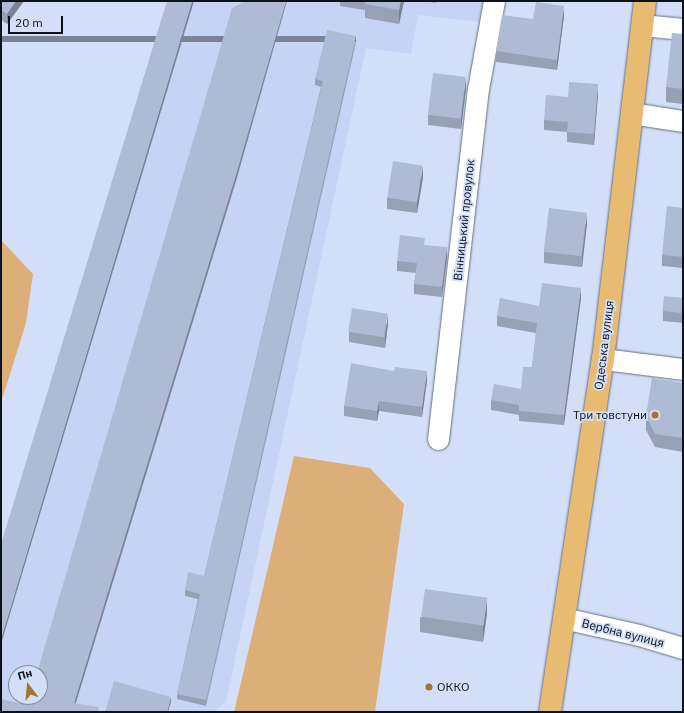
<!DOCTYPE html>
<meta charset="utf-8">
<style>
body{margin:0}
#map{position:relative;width:684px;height:713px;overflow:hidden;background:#d3dff9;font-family:"IBM Plex Sans",sans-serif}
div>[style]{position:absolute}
.built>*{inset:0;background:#c5d4f4}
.green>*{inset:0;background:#ddaf78}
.roads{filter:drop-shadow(0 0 1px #646f85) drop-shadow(0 0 1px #646f85)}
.minor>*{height:21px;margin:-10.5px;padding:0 10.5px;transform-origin:10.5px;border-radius:10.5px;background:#fff}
.major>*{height:22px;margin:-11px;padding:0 11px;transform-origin:11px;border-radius:11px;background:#e7bb71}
.wall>*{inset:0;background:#96a1b6}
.shaded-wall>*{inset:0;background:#7a8394;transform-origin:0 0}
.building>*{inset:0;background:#afbbd4;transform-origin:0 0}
.dots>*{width:11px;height:11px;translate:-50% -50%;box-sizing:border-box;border:2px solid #d3dff9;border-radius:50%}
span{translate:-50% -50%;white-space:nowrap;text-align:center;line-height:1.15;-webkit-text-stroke:3.5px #d3dff9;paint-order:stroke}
.street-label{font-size:12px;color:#0d111a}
.poi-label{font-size:12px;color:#0d111a}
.right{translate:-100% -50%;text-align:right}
.left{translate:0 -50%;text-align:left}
.frame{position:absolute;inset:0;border:2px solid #0d111a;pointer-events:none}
.north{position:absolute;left:8px;top:665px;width:40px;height:40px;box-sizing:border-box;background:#d3dff9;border:1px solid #848da0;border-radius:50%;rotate:344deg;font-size:11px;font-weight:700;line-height:16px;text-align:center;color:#0d111a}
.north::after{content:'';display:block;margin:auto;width:14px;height:18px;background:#a7732b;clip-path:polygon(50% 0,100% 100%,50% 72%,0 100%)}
.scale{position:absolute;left:8px;top:16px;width:55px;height:18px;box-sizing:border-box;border:2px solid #0d111a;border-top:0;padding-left:5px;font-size:12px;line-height:14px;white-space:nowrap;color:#0d111a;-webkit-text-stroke:3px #d3dff9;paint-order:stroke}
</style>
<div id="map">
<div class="built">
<div style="clip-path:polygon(evenodd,169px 1px,483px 1px,480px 22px,418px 15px,411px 54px,366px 48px,226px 702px,214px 712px,1px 712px,1px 549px,169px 1px,16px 673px,40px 673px,40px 697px,16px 697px,16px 673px)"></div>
</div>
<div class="green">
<div style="clip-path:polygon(1px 240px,33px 274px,26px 323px,1px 403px)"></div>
<div style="clip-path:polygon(294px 456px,370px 468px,404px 504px,375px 712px,234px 712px)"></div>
</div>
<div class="roads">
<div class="minor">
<div style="left:642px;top:25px;width:41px;rotate:5.6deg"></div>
<div style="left:631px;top:113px;width:53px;rotate:8.7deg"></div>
<div style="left:603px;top:359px;width:81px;rotate:7.1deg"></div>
<div style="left:438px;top:439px;width:352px;rotate:-83.5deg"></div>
<div style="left:478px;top:89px;width:89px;rotate:-79.7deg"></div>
<div style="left:563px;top:618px;width:78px;rotate:12.6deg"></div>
<div style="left:639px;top:635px;width:46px;rotate:16.5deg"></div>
</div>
<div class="major">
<div style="left:550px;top:712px;width:357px;rotate:-81.5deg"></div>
<div style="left:603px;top:359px;width:360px;rotate:-83.3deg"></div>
</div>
</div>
<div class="wall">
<div style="clip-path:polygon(1px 1px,24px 1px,7px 24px,1px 20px)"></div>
<div style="clip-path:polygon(340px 1px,404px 1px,399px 24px,365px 18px,365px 10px,340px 6px)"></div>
<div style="clip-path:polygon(423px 1px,437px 1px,436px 3px)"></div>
<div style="clip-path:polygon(564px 16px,557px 70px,496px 62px,496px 51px,533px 19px)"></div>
<div style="clip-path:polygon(683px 34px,683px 104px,666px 102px,666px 87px)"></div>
<div style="clip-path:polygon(356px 42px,206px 706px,177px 699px,177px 694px,198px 599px,185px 596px,185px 590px,204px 576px,321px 87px,315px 85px,315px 79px)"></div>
<div style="clip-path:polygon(466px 88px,461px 129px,428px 125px,428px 115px)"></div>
<div style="clip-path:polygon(598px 94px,594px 145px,567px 142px,567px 132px,544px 130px,544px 120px,568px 97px)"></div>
<div style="clip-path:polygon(423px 177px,417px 213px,387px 209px,387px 198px)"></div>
<div style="clip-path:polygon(683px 208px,683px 268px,662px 266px,662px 255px)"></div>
<div style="clip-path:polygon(587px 223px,582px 267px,544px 263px,544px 252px)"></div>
<div style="clip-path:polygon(425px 245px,447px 258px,442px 297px,414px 294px,414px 284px,416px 273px,397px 271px,397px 261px)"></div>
<div style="clip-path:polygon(581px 298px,564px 425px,519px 421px,519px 415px,491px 410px,491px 400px,521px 389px,532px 367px,536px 333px,497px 326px,497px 316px,539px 306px)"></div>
<div style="clip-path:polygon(683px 298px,683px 323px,663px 321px,663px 311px)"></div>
<div style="clip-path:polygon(388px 324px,385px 348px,349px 342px,349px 332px)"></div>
<div style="clip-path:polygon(427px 381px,422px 417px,379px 411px,377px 421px,344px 416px,344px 406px)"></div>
<div style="clip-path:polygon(683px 383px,683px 452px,655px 447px,646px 430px,646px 416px)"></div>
<div style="clip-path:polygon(487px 613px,483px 642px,420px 632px,420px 617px)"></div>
</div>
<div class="shaded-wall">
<div style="clip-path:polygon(16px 1px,24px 1px,7px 24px,7px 14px)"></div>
<div style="clip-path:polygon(192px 1px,194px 1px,1px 644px,1px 639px)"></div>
<div style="clip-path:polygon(286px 1px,287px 1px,236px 181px,74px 709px,74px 703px)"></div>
<div style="clip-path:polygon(401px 1px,404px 1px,399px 24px,399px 10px)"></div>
<div style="clip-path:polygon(564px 6px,564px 16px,557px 70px,557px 60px)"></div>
<div style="left:356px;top:36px;width:6px;height:681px;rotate:90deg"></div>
<div style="clip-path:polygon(466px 77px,466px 88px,461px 129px,461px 119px)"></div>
<div style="clip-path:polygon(598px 84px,598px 94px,594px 145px,594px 134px)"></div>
<div style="clip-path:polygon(423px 166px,423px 177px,417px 213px,417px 203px)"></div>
<div style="clip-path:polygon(587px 213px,587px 223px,582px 267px,582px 257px)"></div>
<div style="clip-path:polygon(447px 247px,447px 258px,442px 297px,442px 287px)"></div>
<div style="clip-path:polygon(581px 288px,581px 298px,564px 425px,564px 415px)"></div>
<div style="clip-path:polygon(388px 314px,388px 324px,385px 348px,385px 338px)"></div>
<div style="clip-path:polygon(427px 371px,427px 381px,422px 417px,422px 407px)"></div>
<div style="clip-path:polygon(379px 401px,379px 411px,377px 421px,377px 411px)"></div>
<div style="clip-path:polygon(487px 598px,487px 613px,483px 642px,483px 626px)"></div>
<div style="clip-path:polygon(171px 697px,171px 702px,168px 712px,167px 712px)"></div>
</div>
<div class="building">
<div style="clip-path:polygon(1px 1px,16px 1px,7px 14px,1px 10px)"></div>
<div style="clip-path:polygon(167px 1px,192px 1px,1px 639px,1px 544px)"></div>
<div style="clip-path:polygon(245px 1px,259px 1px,267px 2px,268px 1px,286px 1px,236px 175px,74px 703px,99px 707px,98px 712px,1px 712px,1px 699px,28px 705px,30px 697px,40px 697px,40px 673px,37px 673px,232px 8px)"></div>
<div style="clip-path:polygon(366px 1px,401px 1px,399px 10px,365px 4px)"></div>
<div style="clip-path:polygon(536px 2px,564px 6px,557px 60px,496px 51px,502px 15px,533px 19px)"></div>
<div style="clip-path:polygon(327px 30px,356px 36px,206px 700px,177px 694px,200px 594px,185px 590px,188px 572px,204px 576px,323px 81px,315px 79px)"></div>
<div style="clip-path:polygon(672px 33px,683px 34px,683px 89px,666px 87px)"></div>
<div style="left:433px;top:73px;width:33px;height:42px;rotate:7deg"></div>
<div style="clip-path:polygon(569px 82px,598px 84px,594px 134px,567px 132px,568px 122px,544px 120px,546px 95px,568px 97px)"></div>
<div style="left:393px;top:161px;width:30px;height:37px;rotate:9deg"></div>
<div style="clip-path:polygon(667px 206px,683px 208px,683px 257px,662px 255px)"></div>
<div style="left:549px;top:208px;width:38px;height:44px;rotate:7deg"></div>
<div style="clip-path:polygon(400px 235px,425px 238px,424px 245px,447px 247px,442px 287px,414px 284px,417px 263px,397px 261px)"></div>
<div style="clip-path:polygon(542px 283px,581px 288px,564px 415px,519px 411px,519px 405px,491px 400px,494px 384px,521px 389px,523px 367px,532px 367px,537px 323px,497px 316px,500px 298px,539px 306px)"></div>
<div style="left:664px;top:296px;width:19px;height:15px;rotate:6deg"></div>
<div style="left:352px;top:308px;width:36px;height:24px;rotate:9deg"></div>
<div style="clip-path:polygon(351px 363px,394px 371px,395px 367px,427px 371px,422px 407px,379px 401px,377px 411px,344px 406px)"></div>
<div style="clip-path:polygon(652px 378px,683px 383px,683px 438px,655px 434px,646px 416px)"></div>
<div style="left:425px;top:589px;width:63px;height:28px;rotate:8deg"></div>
<div style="clip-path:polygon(114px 681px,171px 697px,167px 712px,105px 712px)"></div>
</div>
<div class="dots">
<div style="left:655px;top:415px;background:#a7732b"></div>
<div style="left:429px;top:687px;background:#a7732b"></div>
</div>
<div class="street-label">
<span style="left:464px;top:220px;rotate:-84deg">Вінницький провулок</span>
<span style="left:604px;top:345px;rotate:-83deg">Одеська вулиця</span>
<span style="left:623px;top:633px;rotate:14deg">Вербна вулиця</span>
</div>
<div class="poi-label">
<span class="right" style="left:647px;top:415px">Три товстуни</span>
<span class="left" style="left:437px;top:687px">ОККО</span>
</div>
<div class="frame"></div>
<div class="north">Пн</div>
<div class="scale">20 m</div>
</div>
